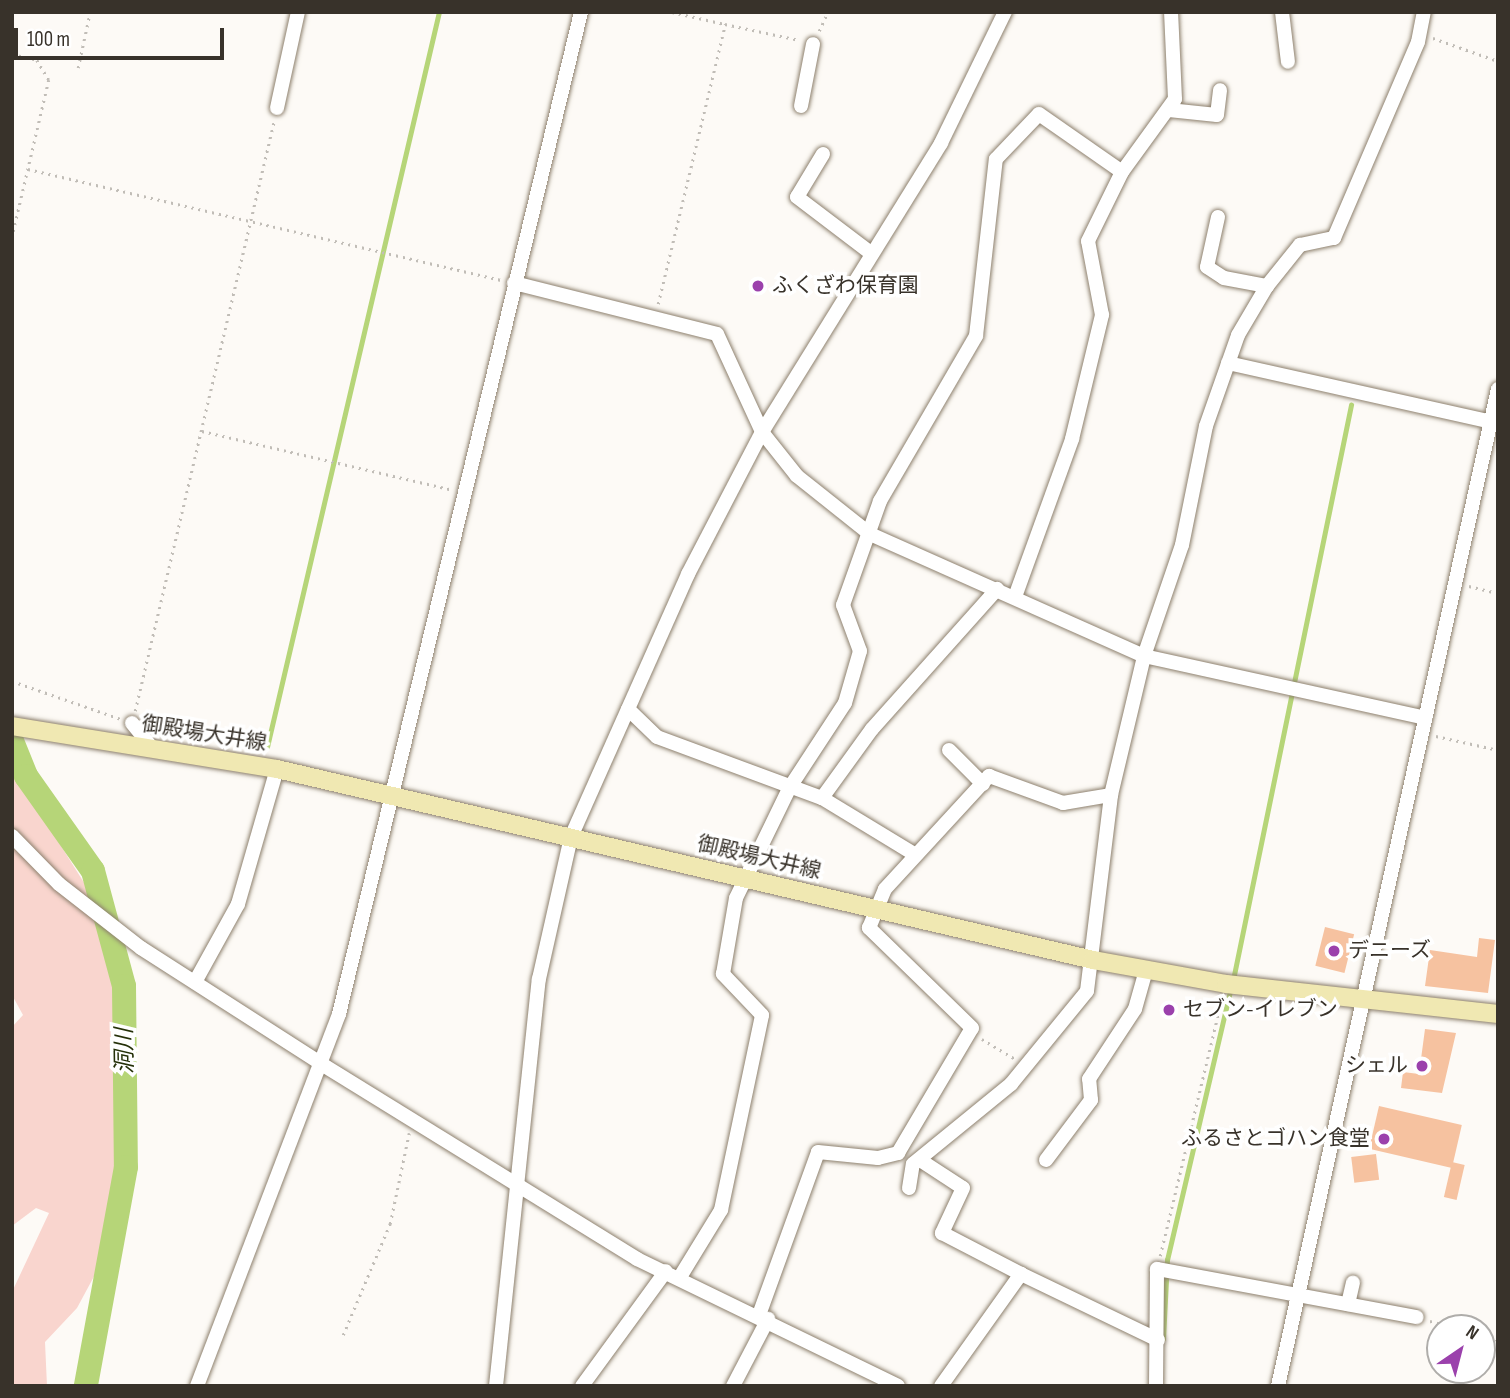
<!DOCTYPE html>
<meta charset="utf-8">
<style>
body{margin:0}
#map{position:relative;width:1510px;height:1398px;overflow:hidden;background:#fdfaf6;font-family:"Sofia Sans Condensed","Noto Sans JP",sans-serif}
div>[style]{position:absolute}
.green>*{inset:0;background:#f9d5ce}
.stream>*{height:4.5px;margin:-2.25px;padding:0 2.25px;transform-origin:2.25px;border-radius:2.25px;background:#b6d578}
.river>*{height:24px;margin:-12px;padding:0 12px;transform-origin:12px;border-radius:12px;background:#b6d578}
.building>*{inset:0;background:#f6c2a0;transform-origin:0 0}
.path>*{height:2.5px;margin-top:-1.25px;transform-origin:0;background:repeating-linear-gradient(90deg,#c1bdb7 0 2px,transparent 0 7px)}
.roads{filter:drop-shadow(0 0 2px #8d806d) drop-shadow(0 0 2px #8d806d)}
.minor>*{height:14px;margin:-7px;padding:0 7px;transform-origin:7px;border-radius:7px;background:#fff}
.major>*{height:18px;margin:-9px;padding:0 9px;transform-origin:9px;border-radius:9px;background:#f0e8b2}
.dots>*{width:19px;height:19px;translate:-50% -50%;box-sizing:border-box;border:4px solid #fff;border-radius:50%}
span{translate:-50% -50%;white-space:nowrap;text-align:center;line-height:1.15;-webkit-text-stroke:7px #fff;paint-order:stroke}
.poi-label{font-size:21px;color:#38322a}
.left{translate:0 -50%;text-align:left}
.right{translate:-100% -50%;text-align:right}
.street-label{font-size:21px;color:#38322a}
.water-label{font-size:23px;color:#253109;font-style:italic}
.frame{position:absolute;inset:0;border:14px solid #38322a;pointer-events:none}
.north{position:absolute;left:1426px;top:1314px;width:70px;height:70px;box-sizing:border-box;background:#fff;border:2px solid #afadaa;border-radius:50%;rotate:35deg;font-size:19px;font-weight:700;line-height:28px;text-align:center;color:#38322a}
.north::after{content:'';display:block;margin:auto;width:24px;height:32px;background:#9b41ac;clip-path:polygon(50% 0,100% 100%,50% 72%,0 100%)}
.scale{position:absolute;left:14px;top:28px;width:210px;height:32px;box-sizing:border-box;border:4px solid #38322a;border-top:0;padding-left:9px;font-size:21px;line-height:24px;white-space:nowrap;color:#38322a;-webkit-text-stroke:5px #fff;paint-order:stroke}
</style>
<div id="map">
<div class="green">
<div style="clip-path:polygon(12px 768px,88px 889px,117px 993px,117px 1160px,98px 1269px,77px 1308px,45px 1342px,47px 1386px,12px 1386px,12px 1292px,49px 1213px,36px 1208px,12px 1226px,12px 1027px,23px 1015px,12px 995px)"></div>
</div>
<div class="stream">
<div style="left:267px;top:747px;width:755px;rotate:-76.83deg"></div>
<div style="left:1233px;top:980px;width:587px;rotate:-78.4deg"></div>
<div style="left:1163px;top:1339px;width:79px;rotate:-87.1deg"></div>
<div style="left:1167px;top:1260px;width:279px;rotate:-76.8deg"></div>
</div>
<div class="river">
<div style="left:12px;top:741px;width:38px;rotate:68deg"></div>
<div style="left:26px;top:776px;width:116px;rotate:54.8deg"></div>
<div style="left:93px;top:871px;width:119px;rotate:74.9deg"></div>
<div style="left:124px;top:986px;width:181px;rotate:89.4deg"></div>
<div style="left:126px;top:1167px;width:223px;rotate:100.4deg"></div>
</div>
<div class="building">
<div style="left:1325px;top:927px;width:30px;height:40px;rotate:14deg"></div>
<div style="clip-path:polygon(1479px 938px,1495px 940px,1488px 993px,1425px 986px,1430px 950px,1477px 957px)"></div>
<div style="clip-path:polygon(1425px 1029px,1456px 1033px,1442px 1093px,1401px 1088px,1403px 1072px,1419px 1074px)"></div>
<div style="left:1379px;top:1106px;width:85px;height:44px;rotate:13deg"></div>
<div style="left:1376px;top:1154px;width:26px;height:25px;rotate:83deg"></div>
<div style="left:1452px;top:1162px;width:13px;height:36px;rotate:13deg"></div>
</div>
<div class="path">
<div style="left:672px;top:12px;width:54px;rotate:12.8deg"></div>
<div style="left:819px;top:31px;width:21px;rotate:-65deg"></div>
<div style="left:1433px;top:38px;width:69px;rotate:19.5deg"></div>
<div style="left:12px;top:54px;width:26px;rotate:13deg"></div>
<div style="left:37px;top:60px;width:23px;rotate:59deg"></div>
<div style="left:49px;top:80px;width:162px;rotate:103.2deg"></div>
<div style="left:78px;top:68px;width:57px;rotate:-77.9deg"></div>
<div style="left:28px;top:169px;width:486px;rotate:13.2deg"></div>
<div style="left:658px;top:304px;width:288px;rotate:-76.5deg"></div>
<div style="left:725px;top:24px;width:76px;rotate:12.2deg"></div>
<div style="left:202px;top:431px;width:255px;rotate:13.2deg"></div>
<div style="left:1469px;top:586px;width:30px;rotate:14deg"></div>
<div style="left:12px;top:681px;width:115px;rotate:19.2deg"></div>
<div style="left:135px;top:711px;width:606px;rotate:-76.74deg"></div>
<div style="left:1436px;top:736px;width:64px;rotate:12.7deg"></div>
<div style="left:982px;top:1039px;width:39px;rotate:31deg"></div>
<div style="left:1160px;top:1256px;width:266px;rotate:-76.5deg"></div>
<div style="left:1430px;top:1321px;width:27px;rotate:15deg"></div>
<div style="left:343px;top:1335px;width:121px;rotate:-67.1deg"></div>
<div style="left:390px;top:1224px;width:93px;rotate:-78.2deg"></div>
<div style="left:1482px;top:1336px;width:16px;rotate:14deg"></div>
</div>
<div class="roads">
<div class="minor">
<div style="left:1282px;top:12px;width:50px;rotate:83.2deg"></div>
<div style="left:801px;top:106px;width:63px;rotate:-79deg"></div>
<div style="left:277px;top:108px;width:98px;rotate:-77.7deg"></div>
<div style="left:1169px;top:110px;width:48px;rotate:5.9deg"></div>
<div style="left:1217px;top:115px;width:25px;rotate:-83deg"></div>
<div style="left:823px;top:154px;width:50px;rotate:121.2deg"></div>
<div style="left:797px;top:197px;width:94px;rotate:37.2deg"></div>
<div style="left:1218px;top:217px;width:51px;rotate:102.4deg"></div>
<div style="left:1207px;top:267px;width:20px;rotate:33deg"></div>
<div style="left:1224px;top:278px;width:44px;rotate:10.5deg"></div>
<div style="left:514px;top:283px;width:209px;rotate:14.1deg"></div>
<div style="left:717px;top:334px;width:108px;rotate:65.3deg"></div>
<div style="left:762px;top:432px;width:56px;rotate:51.5deg"></div>
<div style="left:797px;top:476px;width:93px;rotate:38.5deg"></div>
<div style="left:870px;top:534px;width:300px;rotate:24deg"></div>
<div style="left:1144px;top:656px;width:288px;rotate:12.4deg"></div>
<div style="left:1228px;top:363px;width:271px;rotate:12.6deg"></div>
<div style="left:1016px;top:594px;width:165px;rotate:-70.1deg"></div>
<div style="left:1072px;top:439px;width:128px;rotate:-76.4deg"></div>
<div style="left:1102px;top:315px;width:75px;rotate:-100.7deg"></div>
<div style="left:1088px;top:241px;width:77px;rotate:-63.8deg"></div>
<div style="left:1122px;top:172px;width:90px;rotate:-54deg"></div>
<div style="left:1175px;top:99px;width:87px;rotate:-92.6deg"></div>
<div style="left:628px;top:709px;width:40px;rotate:44deg"></div>
<div style="left:657px;top:737px;width:176px;rotate:20.3deg"></div>
<div style="left:822px;top:798px;width:108px;rotate:31.3deg"></div>
<div style="left:132px;top:723px;width:33px;rotate:51deg"></div>
<div style="left:949px;top:750px;width:48px;rotate:45deg"></div>
<div style="left:822px;top:798px;width:85px;rotate:-54.1deg"></div>
<div style="left:872px;top:729px;width:188px;rotate:-48.2deg"></div>
<div style="left:12px;top:836px;width:67px;rotate:45.6deg"></div>
<div style="left:59px;top:884px;width:104px;rotate:38deg"></div>
<div style="left:141px;top:948px;width:216px;rotate:32.7deg"></div>
<div style="left:323px;top:1065px;width:369px;rotate:31.7deg"></div>
<div style="left:637px;top:1259px;width:290px;rotate:25.9deg"></div>
<div style="left:195px;top:982px;width:89px;rotate:-61.1deg"></div>
<div style="left:238px;top:904px;width:141px;rotate:-73.9deg"></div>
<div style="left:920px;top:1160px;width:51px;rotate:33.1deg"></div>
<div style="left:963px;top:1188px;width:50px;rotate:115deg"></div>
<div style="left:942px;top:1233px;width:89px;rotate:27.4deg"></div>
<div style="left:1046px;top:1160px;width:75px;rotate:-53.1deg"></div>
<div style="left:1091px;top:1100px;width:21px;rotate:-95deg"></div>
<div style="left:1089px;top:1079px;width:84px;rotate:-56.7deg"></div>
<div style="left:1135px;top:1009px;width:41px;rotate:-74.2deg"></div>
<div style="left:909px;top:1188px;width:24px;rotate:-81deg"></div>
<div style="left:913px;top:1164px;width:127px;rotate:-39.2deg"></div>
<div style="left:1011px;top:1084px;width:120px;rotate:-50.7deg"></div>
<div style="left:1087px;top:991px;width:197px;rotate:-83deg"></div>
<div style="left:1111px;top:795px;width:143px;rotate:-76.6deg"></div>
<div style="left:1144px;top:656px;width:117px;rotate:-71.1deg"></div>
<div style="left:1182px;top:545px;width:121px;rotate:-78.6deg"></div>
<div style="left:1206px;top:426px;width:96px;rotate:-70.6deg"></div>
<div style="left:1238px;top:335px;width:57px;rotate:-59.4deg"></div>
<div style="left:1267px;top:286px;width:53px;rotate:-51.2deg"></div>
<div style="left:1300px;top:245px;width:35px;rotate:-12deg"></div>
<div style="left:1334px;top:238px;width:213px;rotate:-66.8deg"></div>
<div style="left:1418px;top:42px;width:31px;rotate:-79deg"></div>
<div style="left:680px;top:1277px;width:79px;rotate:-58.5deg"></div>
<div style="left:721px;top:1210px;width:199px;rotate:-78.1deg"></div>
<div style="left:762px;top:1015px;width:57px;rotate:-133.6deg"></div>
<div style="left:723px;top:974px;width:77px;rotate:-80.3deg"></div>
<div style="left:736px;top:898px;width:123px;rotate:-64.1deg"></div>
<div style="left:790px;top:787px;width:100px;rotate:-56.8deg"></div>
<div style="left:845px;top:703px;width:54px;rotate:-73.9deg"></div>
<div style="left:860px;top:651px;width:49px;rotate:-110.3deg"></div>
<div style="left:843px;top:605px;width:110px;rotate:-70.4deg"></div>
<div style="left:880px;top:501px;width:191px;rotate:-59.8deg"></div>
<div style="left:976px;top:336px;width:178px;rotate:-83.6deg"></div>
<div style="left:996px;top:159px;width:62px;rotate:-46.3deg"></div>
<div style="left:1039px;top:114px;width:101px;rotate:34.9deg"></div>
<div style="left:1348px;top:1304px;width:22px;rotate:-77deg"></div>
<div style="left:759px;top:1315px;width:173px;rotate:-70.1deg"></div>
<div style="left:818px;top:1152px;width:60px;rotate:5.7deg"></div>
<div style="left:878px;top:1158px;width:21px;rotate:-14deg"></div>
<div style="left:898px;top:1153px;width:145px;rotate:-59.4deg"></div>
<div style="left:972px;top:1028px;width:144px;rotate:-135.8deg"></div>
<div style="left:869px;top:928px;width:42px;rotate:-67.7deg"></div>
<div style="left:885px;top:889px;width:154px;rotate:-47.4deg"></div>
<div style="left:989px;top:776px;width:79px;rotate:20deg"></div>
<div style="left:1063px;top:803px;width:49px;rotate:-9.5deg"></div>
<div style="left:197px;top:1386px;width:398px;rotate:-69.1deg"></div>
<div style="left:339px;top:1014px;width:1031px;rotate:-76.42deg"></div>
<div style="left:496px;top:1386px;width:409px;rotate:-84deg"></div>
<div style="left:539px;top:979px;width:146px;rotate:-77.3deg"></div>
<div style="left:571px;top:837px;width:288px;rotate:-66deg"></div>
<div style="left:688px;top:574px;width:160px;rotate:-62.5deg"></div>
<div style="left:762px;top:432px;width:340px;rotate:-58.2deg"></div>
<div style="left:941px;top:143px;width:146px;rotate:-64deg"></div>
<div style="left:582px;top:1386px;width:142px;rotate:-53.9deg"></div>
<div style="left:733px;top:1386px;width:76px;rotate:-62.4deg"></div>
<div style="left:941px;top:1386px;width:138px;rotate:-54.5deg"></div>
<div style="left:1021px;top:1274px;width:152px;rotate:25.7deg"></div>
<div style="left:1156px;top:1386px;width:117px;rotate:-89.5deg"></div>
<div style="left:1157px;top:1269px;width:264px;rotate:10.5deg"></div>
<div style="left:1278px;top:1386px;width:1021px;rotate:-77.56deg"></div>
</div>
<div class="major">
<div style="left:12px;top:726px;width:268px;rotate:9.2deg"></div>
<div style="left:277px;top:769px;width:838px;rotate:13.17deg"></div>
<div style="left:1093px;top:960px;width:135px;rotate:10.2deg"></div>
<div style="left:1226px;top:984px;width:274px;rotate:6.3deg"></div>
</div>
</div>
<div class="dots">
<div style="left:758px;top:286px;background:#9b41ac"></div>
<div style="left:1334px;top:951px;background:#9b41ac"></div>
<div style="left:1169px;top:1010px;background:#9b41ac"></div>
<div style="left:1422px;top:1066px;background:#9b41ac"></div>
<div style="left:1384px;top:1139px;background:#9b41ac"></div>
</div>
<div class="poi-label">
<span class="left" style="left:772px;top:286px">ふくざわ保育園</span>
<span class="left" style="left:1348px;top:951px">デニーズ</span>
<span class="left" style="left:1183px;top:1010px">セブン-イレブン</span>
<span class="right" style="left:1408px;top:1066px">シェル</span>
<span class="right" style="left:1370px;top:1139px">ふるさとゴハン食堂</span>
</div>
<div class="street-label">
<span style="left:204px;top:734px;rotate:9deg">御殿場大井線</span>
<span style="left:759px;top:858px;rotate:13deg">御殿場大井線</span>
</div>
<div class="water-label">
<span style="left:125px;top:1051px;rotate:-91deg">洞川</span>
</div>
<div class="frame"></div>
<div class="north">N</div>
<div class="scale">100 m</div>
</div>
